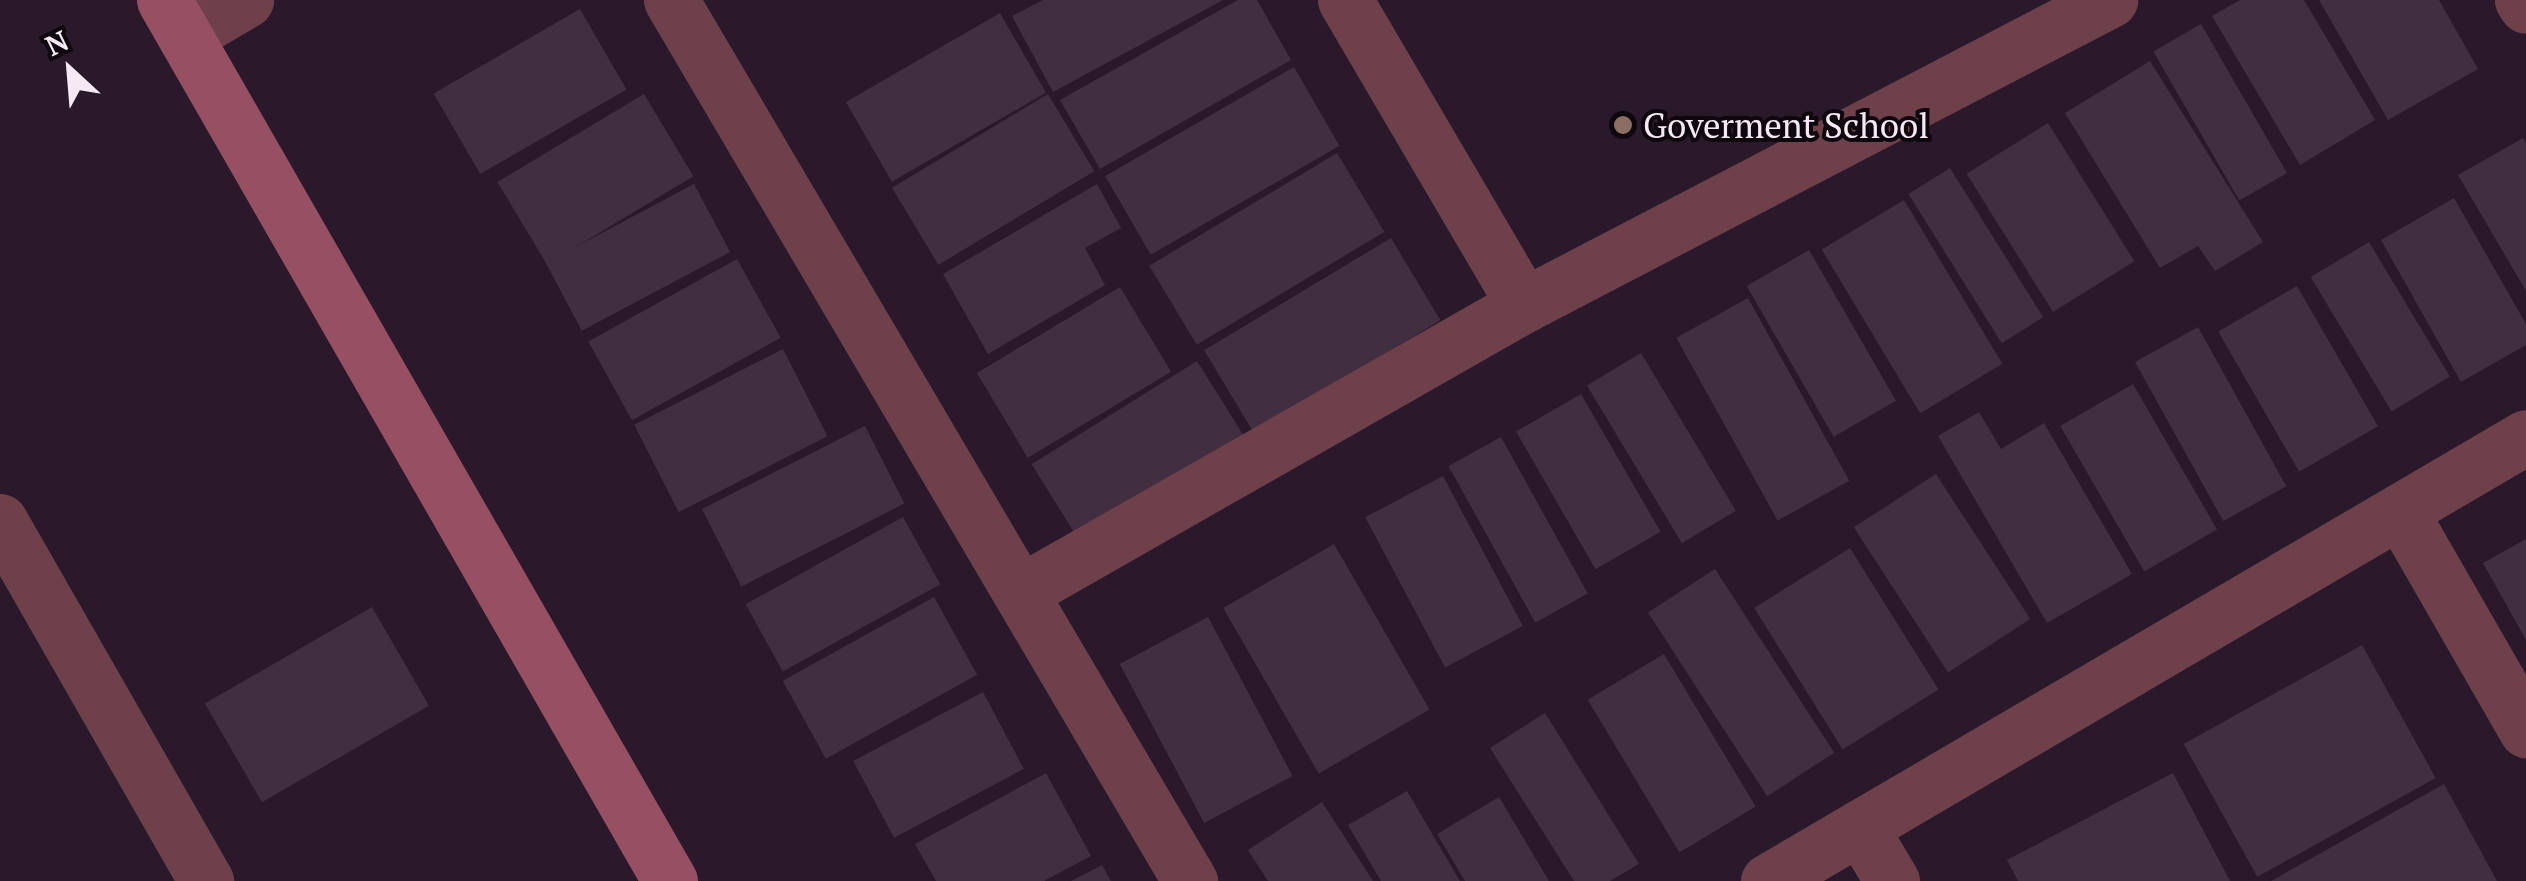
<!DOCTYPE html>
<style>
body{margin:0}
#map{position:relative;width:2526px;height:881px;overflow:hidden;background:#2a192a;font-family:"PT Serif",serif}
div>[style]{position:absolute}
.building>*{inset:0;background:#412f41;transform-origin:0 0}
.street>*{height:55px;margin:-27.5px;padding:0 27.5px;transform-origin:27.5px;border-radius:27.5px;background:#6d404a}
.secondary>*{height:55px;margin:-27.5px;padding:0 27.5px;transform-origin:27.5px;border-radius:27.5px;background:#975061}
.dots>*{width:28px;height:28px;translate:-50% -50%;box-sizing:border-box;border:5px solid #0e070e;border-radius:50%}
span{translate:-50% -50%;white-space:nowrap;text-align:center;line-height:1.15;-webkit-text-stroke:8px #0e070e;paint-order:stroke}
.poi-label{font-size:35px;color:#f6e9f5}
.left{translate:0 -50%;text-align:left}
.north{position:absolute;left:20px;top:20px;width:100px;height:100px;-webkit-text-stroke:8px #0e070e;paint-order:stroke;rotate:334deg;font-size:28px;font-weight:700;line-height:40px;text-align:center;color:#f6e9f5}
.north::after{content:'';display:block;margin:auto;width:35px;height:45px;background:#f6e9f5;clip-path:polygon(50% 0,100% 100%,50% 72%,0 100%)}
</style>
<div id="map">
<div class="building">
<div style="clip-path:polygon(1043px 0,1223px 0,1053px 92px,1012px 16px)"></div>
<div style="clip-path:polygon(1238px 0,1257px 0,1291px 60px,1100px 169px,1060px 100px)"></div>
<div style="clip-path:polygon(2240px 0,2304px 0,2375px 120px,2300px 165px,2212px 16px)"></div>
<div style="clip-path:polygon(2319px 0,2439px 0,2478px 69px,2388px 120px)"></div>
<div style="left:580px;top:9px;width:93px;height:169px;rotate:60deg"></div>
<div style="left:1000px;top:13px;width:92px;height:178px;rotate:60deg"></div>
<div style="left:2201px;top:24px;width:172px;height:55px;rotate:60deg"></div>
<div style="clip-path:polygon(2150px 61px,2263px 242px,2215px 271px,2198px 246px,2160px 268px,2065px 113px)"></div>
<div style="left:1294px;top:67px;width:91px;height:218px;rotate:60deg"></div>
<div style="left:644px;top:94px;width:96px;height:171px;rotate:59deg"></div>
<div style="left:1048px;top:94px;width:90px;height:182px;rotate:59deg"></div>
<div style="left:2048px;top:123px;width:163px;height:96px;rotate:58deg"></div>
<div style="clip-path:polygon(2523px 138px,2526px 143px,2526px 291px,2458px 175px)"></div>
<div style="left:1337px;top:153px;width:92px;height:219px;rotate:59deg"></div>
<div style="left:1950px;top:168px;width:176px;height:49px;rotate:58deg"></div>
<div style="left:694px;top:184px;width:77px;height:168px;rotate:62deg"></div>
<div style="clip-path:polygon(1097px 184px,1121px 228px,1085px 248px,1105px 285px,988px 354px,943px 274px)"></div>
<div style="clip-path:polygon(2454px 198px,2526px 324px,2526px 345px,2461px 382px,2381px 240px)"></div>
<div style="left:1904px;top:200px;width:191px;height:96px;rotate:59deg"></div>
<div style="left:1391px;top:238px;width:96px;height:218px;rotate:59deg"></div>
<div style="left:2369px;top:242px;width:157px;height:68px;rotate:59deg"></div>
<div style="left:1809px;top:250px;width:174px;height:72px;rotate:60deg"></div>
<div style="left:737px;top:259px;width:90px;height:170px;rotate:61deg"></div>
<div style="left:2297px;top:286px;width:162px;height:91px;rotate:60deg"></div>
<div style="left:1120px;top:287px;width:99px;height:167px;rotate:59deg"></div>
<div style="left:1748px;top:298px;width:209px;height:82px;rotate:61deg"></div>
<div style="left:2198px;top:327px;width:182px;height:72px;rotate:61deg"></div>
<div style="left:783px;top:349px;width:98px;height:167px;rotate:63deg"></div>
<div style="left:1641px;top:353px;width:184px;height:63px;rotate:59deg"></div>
<div style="left:1197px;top:361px;width:92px;height:195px;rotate:58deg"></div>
<div style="left:2133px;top:384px;width:168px;height:84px;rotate:60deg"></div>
<div style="left:1581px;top:394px;width:159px;height:75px;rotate:60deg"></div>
<div style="clip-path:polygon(1979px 412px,2001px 449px,2044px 423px,2132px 574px,2047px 623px,1938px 436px)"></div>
<div style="left:865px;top:426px;width:87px;height:183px;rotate:63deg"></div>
<div style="left:1501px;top:437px;width:179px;height:60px;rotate:61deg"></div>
<div style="left:1936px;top:474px;width:173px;height:98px;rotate:57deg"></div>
<div style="left:1443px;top:476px;width:170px;height:88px;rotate:62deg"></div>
<div style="left:903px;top:517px;width:77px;height:180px;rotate:61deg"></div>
<div style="clip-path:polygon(2526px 539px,2526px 640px,2483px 563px)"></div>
<div style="left:1334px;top:544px;width:191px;height:128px;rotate:60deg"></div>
<div style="left:1850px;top:548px;width:167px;height:113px;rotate:58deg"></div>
<div style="left:1715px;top:569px;width:219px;height:80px;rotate:57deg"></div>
<div style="left:934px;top:597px;width:89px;height:173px;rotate:61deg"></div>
<div style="left:372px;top:607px;width:114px;height:193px;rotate:60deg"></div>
<div style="left:1208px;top:617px;width:180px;height:100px;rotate:62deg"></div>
<div style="left:2362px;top:645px;width:152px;height:204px;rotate:61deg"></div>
<div style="left:1664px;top:654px;width:178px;height:89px;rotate:59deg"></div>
<div style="left:983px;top:692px;width:87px;height:147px;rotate:62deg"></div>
<div style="clip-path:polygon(1545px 713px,1639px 864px,1610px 881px,1574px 881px,1490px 748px)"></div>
<div style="clip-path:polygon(1046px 773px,1091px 856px,1044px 881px,936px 881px,915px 844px)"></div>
<div style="clip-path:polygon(2173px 773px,2230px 881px,2018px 881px,2007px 860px)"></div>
<div style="clip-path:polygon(2444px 784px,2497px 881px,2271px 881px)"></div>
<div style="clip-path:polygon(1407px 791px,1460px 881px,1381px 881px,1348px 825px)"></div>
<div style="clip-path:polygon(1499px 797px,1549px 881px,1465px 881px,1437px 834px)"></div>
<div style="clip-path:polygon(1322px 802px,1373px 881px,1268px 881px,1248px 850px)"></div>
<div style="clip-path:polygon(1102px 865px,1111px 881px,1071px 881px)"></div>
</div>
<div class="street">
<div style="left:671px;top:0;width:1023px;rotate:59.5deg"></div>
<div style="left:1345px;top:0;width:354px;rotate:59.6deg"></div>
<div style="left:2522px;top:0;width:7px;rotate:56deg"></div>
<div style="left:185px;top:36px;width:71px;rotate:-30.5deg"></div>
<div style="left:2400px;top:511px;width:253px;rotate:60.1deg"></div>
<div style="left:0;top:521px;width:415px;rotate:60.2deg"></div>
<div style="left:1022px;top:591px;width:578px;rotate:-29.67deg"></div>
<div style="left:1524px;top:305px;width:661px;rotate:-27.5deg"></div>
<div style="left:1860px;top:827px;width:63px;rotate:59.3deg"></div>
<div style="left:1768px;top:881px;width:878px;rotate:-30.36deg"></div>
</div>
<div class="secondary">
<div style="left:164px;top:0;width:1016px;rotate:60.13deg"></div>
</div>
<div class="dots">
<div style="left:1623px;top:125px;background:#8d6e63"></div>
</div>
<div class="poi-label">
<span class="left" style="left:1643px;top:125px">Goverment School</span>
</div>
<div class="north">N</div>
</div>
